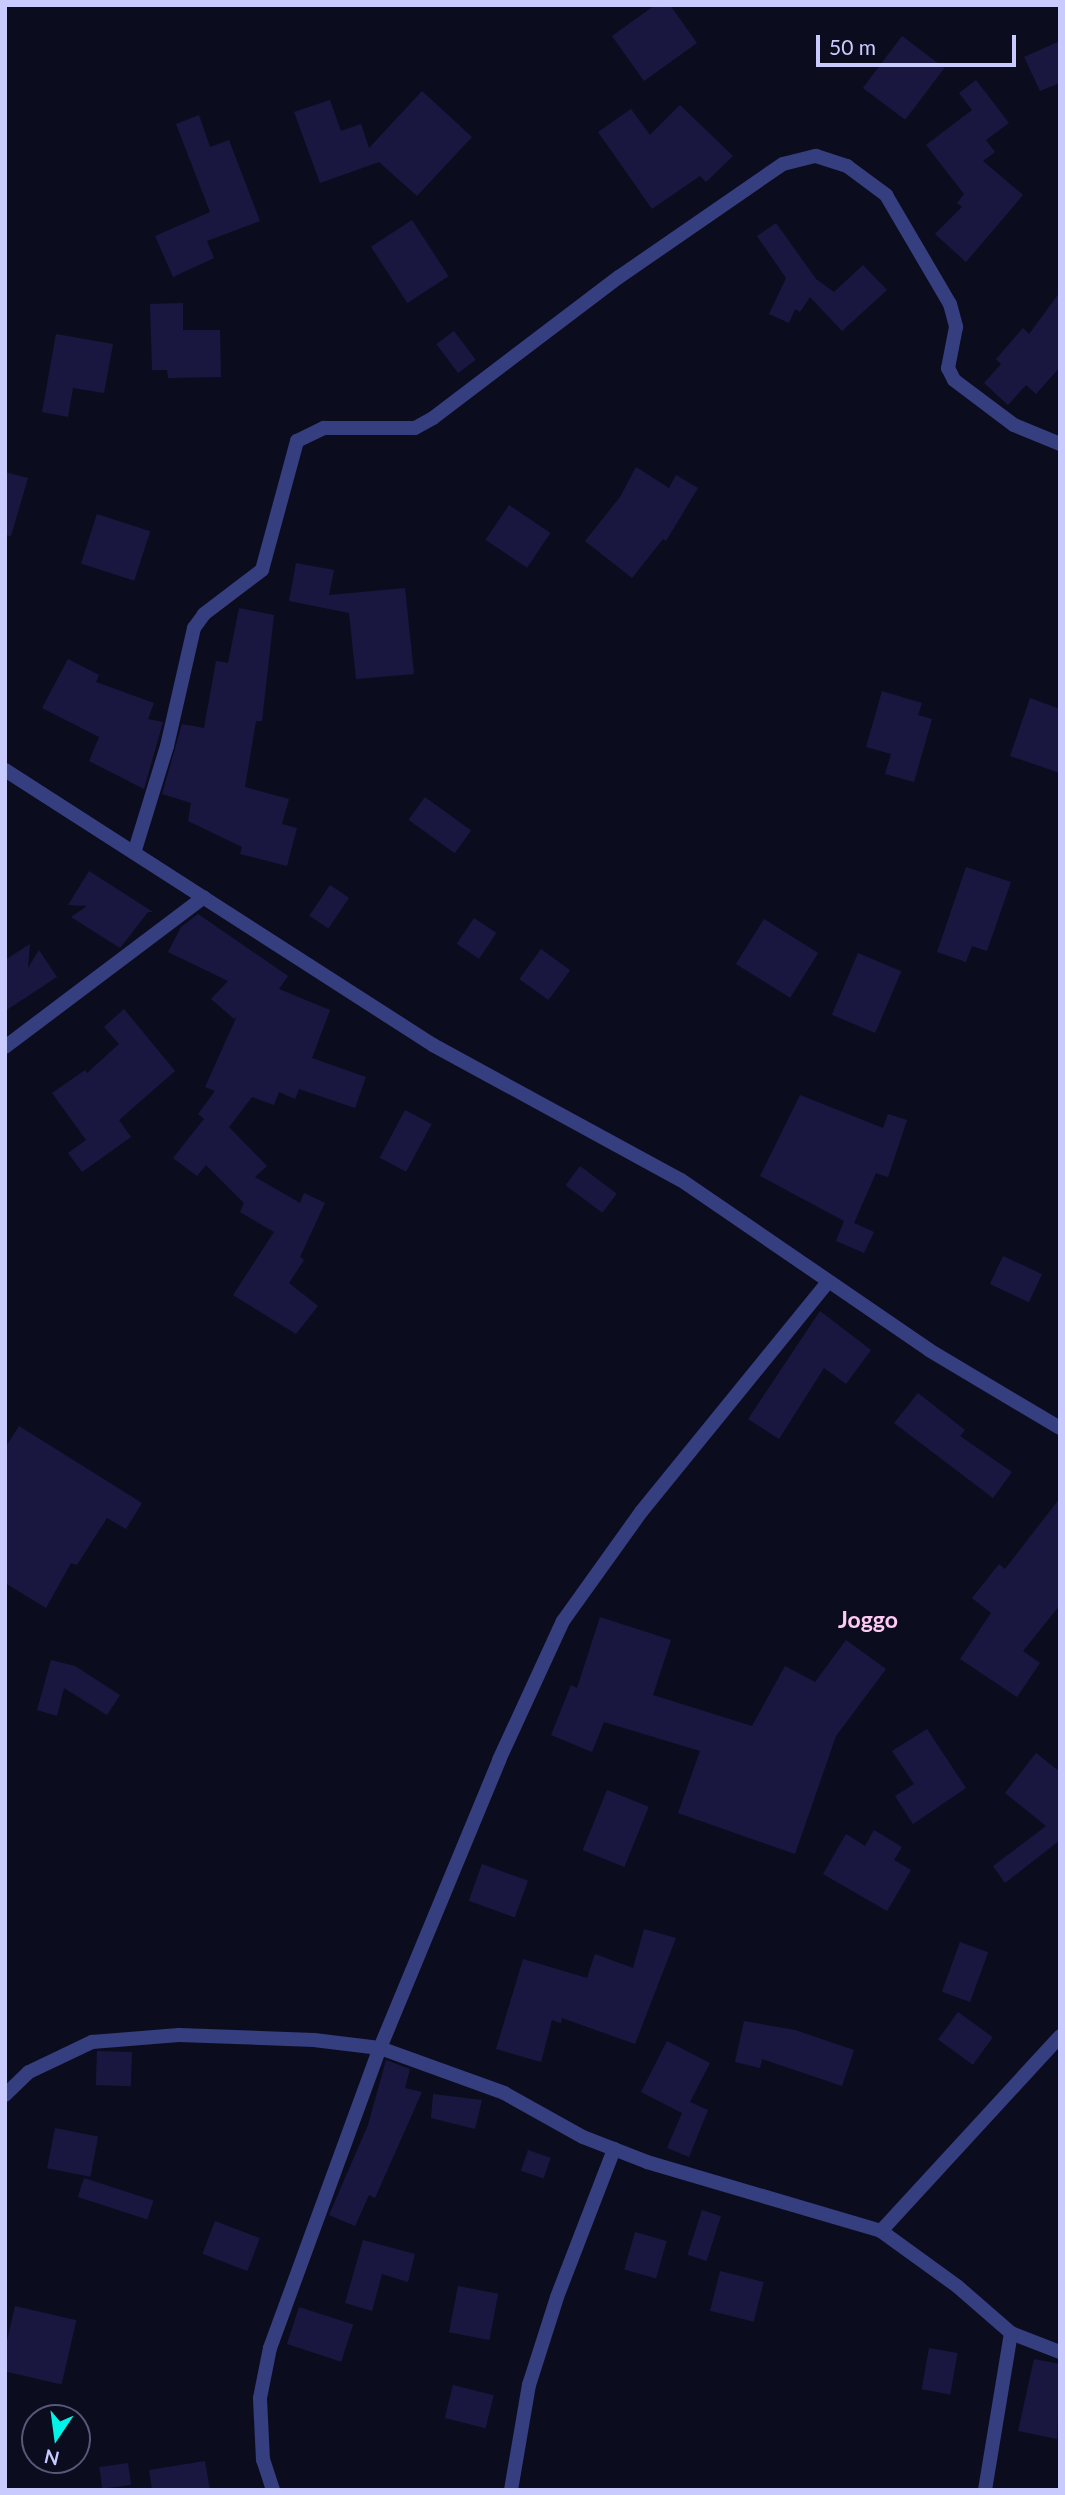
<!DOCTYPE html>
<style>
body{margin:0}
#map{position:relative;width:1065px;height:2495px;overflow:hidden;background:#0c0c1f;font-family:Lato,sans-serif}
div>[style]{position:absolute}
.building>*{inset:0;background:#191740;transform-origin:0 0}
.street>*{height:14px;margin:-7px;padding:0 7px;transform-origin:7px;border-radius:7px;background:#353e7f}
span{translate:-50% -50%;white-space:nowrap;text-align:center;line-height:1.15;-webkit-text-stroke:5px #0c0c1f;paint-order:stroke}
.quarter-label{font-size:23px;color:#ffcbf4;font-weight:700}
.frame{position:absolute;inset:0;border:7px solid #c9cbff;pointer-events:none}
.north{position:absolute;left:21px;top:2404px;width:70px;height:70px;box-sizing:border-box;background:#0c0c1f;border:2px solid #585879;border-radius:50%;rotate:193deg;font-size:19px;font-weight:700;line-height:28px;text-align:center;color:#c9cbff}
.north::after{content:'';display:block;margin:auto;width:24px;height:32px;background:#00f4e7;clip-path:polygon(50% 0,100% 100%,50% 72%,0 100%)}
.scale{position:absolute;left:816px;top:35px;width:200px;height:32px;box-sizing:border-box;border:4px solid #c9cbff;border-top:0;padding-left:9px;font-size:21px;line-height:24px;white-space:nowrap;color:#c9cbff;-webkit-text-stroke:5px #0c0c1f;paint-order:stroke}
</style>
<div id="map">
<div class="building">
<div style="clip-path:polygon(655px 5px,670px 5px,697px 43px,644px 81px,612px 36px)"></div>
<div style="left:902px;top:36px;width:53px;height:65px;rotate:37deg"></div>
<div style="clip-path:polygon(1060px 41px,1060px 83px,1040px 91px,1024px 57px)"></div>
<div style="clip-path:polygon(976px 80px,1009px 123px,986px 140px,995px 152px,983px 161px,1023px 195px,966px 262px,935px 234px,962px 207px,957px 203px,964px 194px,926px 145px,972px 110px,959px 93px)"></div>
<div style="clip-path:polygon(422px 91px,472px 137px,417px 196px,379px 162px,320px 183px,294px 112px,330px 100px,341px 131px,361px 124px,369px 148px)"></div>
<div style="clip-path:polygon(680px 105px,733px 156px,706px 182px,700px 176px,652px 209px,598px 132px,631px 109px,650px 135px)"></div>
<div style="clip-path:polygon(199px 115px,210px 147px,229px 140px,260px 221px,207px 241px,214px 258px,173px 277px,155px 236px,210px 212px,176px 124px)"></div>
<div style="left:412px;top:220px;width:67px;height:49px;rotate:57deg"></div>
<div style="clip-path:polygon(776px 223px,816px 279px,834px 292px,863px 265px,887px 290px,842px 331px,810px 297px,800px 312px,795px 309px,789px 323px,769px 314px,786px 278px,757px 236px)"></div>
<div style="clip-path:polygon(1060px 292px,1060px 367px,1036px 394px,1026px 385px,1008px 405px,984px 383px,1001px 364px,996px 359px,1023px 328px,1029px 334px)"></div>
<div style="clip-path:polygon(183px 303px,183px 330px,220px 330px,221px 377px,168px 378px,167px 370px,152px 370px,150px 304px)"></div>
<div style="left:454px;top:331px;width:36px;height:22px;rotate:53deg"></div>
<div style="clip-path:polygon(56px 334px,113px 344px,104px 393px,73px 388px,68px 417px,42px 412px)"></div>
<div style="clip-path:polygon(636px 467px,669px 488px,676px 475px,698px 488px,666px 541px,663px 539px,632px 578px,585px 541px,620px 497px)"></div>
<div style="clip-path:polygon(5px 472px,28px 478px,11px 536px,5px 535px)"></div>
<div style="left:509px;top:505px;width:50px;height:42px;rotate:34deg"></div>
<div style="left:97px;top:514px;width:56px;height:52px;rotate:18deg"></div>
<div style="clip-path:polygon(296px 563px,334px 570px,329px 595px,405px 588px,414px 674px,356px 679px,349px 613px,289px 601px)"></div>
<div style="clip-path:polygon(239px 608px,274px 615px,262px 721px,256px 721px,245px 787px,289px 799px,282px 824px,297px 828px,287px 866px,240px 854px,242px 847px,188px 821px,191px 803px,162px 794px,182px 724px,204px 728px,216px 661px,228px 663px)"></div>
<div style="clip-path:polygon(68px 659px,99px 675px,96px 682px,154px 703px,148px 719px,163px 722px,144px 789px,89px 761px,99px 737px,42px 708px)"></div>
<div style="clip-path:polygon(882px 691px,922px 703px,918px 715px,932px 719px,914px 782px,885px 774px,891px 754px,866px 747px)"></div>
<div style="clip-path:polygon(1030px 698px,1060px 709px,1060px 773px,1010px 756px)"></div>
<div style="left:425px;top:797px;width:57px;height:28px;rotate:36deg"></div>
<div style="clip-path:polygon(966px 867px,1011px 882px,987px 951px,972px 946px,966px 962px,937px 952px)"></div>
<div style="clip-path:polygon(89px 871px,153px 912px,148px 912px,120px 948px,71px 917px,87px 906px,68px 905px)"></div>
<div style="left:330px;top:885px;width:23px;height:37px;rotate:34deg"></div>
<div style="clip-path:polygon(198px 914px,288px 976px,279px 989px,330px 1010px,312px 1058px,366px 1077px,355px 1108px,299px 1089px,295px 1099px,279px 1092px,274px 1105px,252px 1097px,229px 1127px,267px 1166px,255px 1177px,300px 1203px,304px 1193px,325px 1203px,300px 1257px,304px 1260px,289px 1283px,318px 1306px,296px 1334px,233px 1295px,274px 1232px,240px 1212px,244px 1203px,206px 1165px,197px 1176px,173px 1158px,204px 1119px,198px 1114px,215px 1091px,205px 1087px,237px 1016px,234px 1019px,211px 999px,228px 981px,168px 952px,181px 927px)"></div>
<div style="left:474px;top:918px;width:27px;height:31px;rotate:34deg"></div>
<div style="left:764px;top:919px;width:64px;height:53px;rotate:32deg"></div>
<div style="clip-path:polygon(30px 944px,28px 968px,39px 950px,57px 977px,5px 1011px,5px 960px)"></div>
<div style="left:541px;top:949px;width:36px;height:37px;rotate:36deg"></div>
<div style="left:858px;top:953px;width:47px;height:67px;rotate:23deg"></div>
<div style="clip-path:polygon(124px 1009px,175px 1071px,119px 1120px,131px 1137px,82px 1172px,68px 1153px,86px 1140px,52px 1093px,85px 1070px,87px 1073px,119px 1044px,104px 1027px)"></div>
<div style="clip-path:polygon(800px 1095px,883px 1128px,888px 1114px,907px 1120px,888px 1177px,876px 1173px,854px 1223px,874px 1232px,864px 1253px,836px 1241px,844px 1221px,760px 1176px)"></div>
<div style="left:405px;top:1110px;width:30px;height:54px;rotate:28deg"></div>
<div style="left:580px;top:1166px;width:46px;height:24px;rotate:37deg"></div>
<div style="left:1003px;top:1256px;width:43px;height:31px;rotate:25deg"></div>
<div style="clip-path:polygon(820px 1311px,871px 1350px,846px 1384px,824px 1368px,779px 1439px,748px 1419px)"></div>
<div style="clip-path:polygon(918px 1393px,965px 1430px,960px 1436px,1012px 1472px,993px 1498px,894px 1423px)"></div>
<div style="clip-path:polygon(19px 1426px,142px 1503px,126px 1529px,107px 1518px,77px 1565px,71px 1563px,46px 1608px,5px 1583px,5px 1448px)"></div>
<div style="clip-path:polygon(1060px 1498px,1060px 1605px,1023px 1651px,1040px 1663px,1017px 1697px,960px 1659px,991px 1613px,972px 1598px,999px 1564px,1005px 1569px)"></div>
<div style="clip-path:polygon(600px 1617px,671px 1640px,653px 1695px,752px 1726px,785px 1666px,815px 1682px,846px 1640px,886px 1669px,836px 1736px,795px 1854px,678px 1813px,700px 1751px,604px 1722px,592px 1752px,551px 1735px,571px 1685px,577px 1688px)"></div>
<div style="clip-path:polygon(51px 1660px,75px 1666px,120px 1695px,107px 1715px,64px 1688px,57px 1716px,37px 1710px)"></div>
<div style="clip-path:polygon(927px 1729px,966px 1788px,913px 1824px,895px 1796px,914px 1784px,892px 1751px)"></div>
<div style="clip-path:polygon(1036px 1753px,1060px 1772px,1060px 1840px,1005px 1883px,993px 1866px,1046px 1826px,1005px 1793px)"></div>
<div style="left:607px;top:1790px;width:45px;height:65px;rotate:22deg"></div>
<div style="clip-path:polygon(874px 1830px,902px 1847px,894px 1860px,911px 1870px,887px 1911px,823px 1874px,846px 1834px,865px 1846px)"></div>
<div style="left:482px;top:1864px;width:49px;height:39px;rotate:20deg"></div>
<div style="clip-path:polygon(644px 1929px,676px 1938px,635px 2044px,562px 2018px,561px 2023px,552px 2020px,541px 2062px,496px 2049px,523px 1959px,587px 1978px,595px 1954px,633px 1968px)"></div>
<div style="left:960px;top:1942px;width:30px;height:53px;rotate:20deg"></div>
<div style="left:958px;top:2012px;width:43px;height:34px;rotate:36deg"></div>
<div style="clip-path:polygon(744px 2021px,795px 2030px,854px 2050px,842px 2086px,762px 2059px,760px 2068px,735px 2062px)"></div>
<div style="clip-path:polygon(667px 2041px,710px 2063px,690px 2102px,708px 2110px,689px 2157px,667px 2148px,682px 2113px,641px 2092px)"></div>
<div style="left:97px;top:2051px;width:35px;height:34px;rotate:2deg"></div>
<div style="clip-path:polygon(386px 2060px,410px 2069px,405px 2088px,422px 2092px,375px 2198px,369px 2195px,355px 2226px,329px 2215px,368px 2125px)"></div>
<div style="clip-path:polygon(433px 2094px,482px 2100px,475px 2129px,431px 2118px)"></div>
<div style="left:55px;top:2128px;width:44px;height:41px;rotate:11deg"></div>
<div style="left:528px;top:2150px;width:24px;height:22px;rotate:19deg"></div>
<div style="left:84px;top:2178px;width:73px;height:20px;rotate:18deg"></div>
<div style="left:702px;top:2210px;width:20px;height:47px;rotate:18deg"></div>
<div style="left:215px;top:2221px;width:48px;height:35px;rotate:21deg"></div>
<div style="left:635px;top:2232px;width:33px;height:39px;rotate:16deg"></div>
<div style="clip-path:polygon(363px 2240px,415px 2254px,408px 2282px,382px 2274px,372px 2311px,345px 2303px)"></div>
<div style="left:720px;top:2271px;width:45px;height:41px;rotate:14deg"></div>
<div style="left:458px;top:2286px;width:41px;height:47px;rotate:11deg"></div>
<div style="left:15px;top:2306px;width:63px;height:66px;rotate:13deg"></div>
<div style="left:299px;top:2307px;width:57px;height:39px;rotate:18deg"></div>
<div style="left:929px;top:2348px;width:29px;height:42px;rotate:10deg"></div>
<div style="clip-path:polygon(1034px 2359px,1060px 2364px,1057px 2439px,1018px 2431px)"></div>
<div style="left:453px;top:2385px;width:42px;height:34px;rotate:14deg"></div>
<div style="clip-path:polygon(205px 2461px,210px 2490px,152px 2490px,149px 2470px)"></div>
<div style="left:128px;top:2463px;width:22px;height:29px;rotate:82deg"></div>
</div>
<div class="street">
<div style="left:5px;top:770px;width:509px;rotate:32.72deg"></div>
<div style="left:433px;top:1045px;width:282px;rotate:28.6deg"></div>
<div style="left:681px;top:1180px;width:301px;rotate:34.4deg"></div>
<div style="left:929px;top:1350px;width:152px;rotate:30.8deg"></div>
<div style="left:135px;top:850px;width:109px;rotate:-72.9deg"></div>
<div style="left:167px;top:746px;width:121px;rotate:-77.1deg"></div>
<div style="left:194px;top:628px;width:17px;rotate:-54deg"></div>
<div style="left:204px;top:614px;width:73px;rotate:-37.2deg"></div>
<div style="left:262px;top:570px;width:134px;rotate:-74.8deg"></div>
<div style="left:297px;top:441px;width:30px;rotate:-26deg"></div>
<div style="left:324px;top:428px;width:91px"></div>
<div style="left:415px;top:428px;width:21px;rotate:-29deg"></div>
<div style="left:433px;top:418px;width:233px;rotate:-37.2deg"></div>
<div style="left:619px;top:277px;width:199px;rotate:-34.6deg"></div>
<div style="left:783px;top:164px;width:34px;rotate:-14deg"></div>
<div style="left:816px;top:156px;width:33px;rotate:18deg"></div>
<div style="left:847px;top:166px;width:49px;rotate:36.6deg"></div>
<div style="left:886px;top:195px;width:126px;rotate:59.6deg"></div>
<div style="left:950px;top:304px;width:24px;rotate:75deg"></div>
<div style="left:956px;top:327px;width:42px;rotate:101deg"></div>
<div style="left:948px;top:368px;width:13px;rotate:63deg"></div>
<div style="left:954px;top:380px;width:75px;rotate:36.9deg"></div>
<div style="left:1014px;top:425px;width:50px;rotate:22.4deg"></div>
<div style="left:5px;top:1047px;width:249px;rotate:-37deg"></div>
<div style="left:5px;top:2095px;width:33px;rotate:-44deg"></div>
<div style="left:29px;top:2072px;width:70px;rotate:-25.5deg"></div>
<div style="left:92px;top:2042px;width:87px;rotate:-4.6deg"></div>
<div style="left:179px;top:2035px;width:135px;rotate:2.1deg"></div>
<div style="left:314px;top:2040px;width:66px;rotate:6.9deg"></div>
<div style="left:380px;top:2048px;width:132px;rotate:19.9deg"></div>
<div style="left:504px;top:2093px;width:90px;rotate:29.1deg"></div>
<div style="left:583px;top:2137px;width:69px;rotate:21.3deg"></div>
<div style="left:647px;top:2162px;width:244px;rotate:16.4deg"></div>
<div style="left:881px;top:2231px;width:94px;rotate:35.9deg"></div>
<div style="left:957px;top:2286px;width:72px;rotate:41deg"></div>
<div style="left:1011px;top:2333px;width:53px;rotate:21.2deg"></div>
<div style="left:881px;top:2231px;width:265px;rotate:-47.4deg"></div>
<div style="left:273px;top:2490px;width:32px;rotate:-108deg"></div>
<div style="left:263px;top:2460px;width:62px;rotate:-92.8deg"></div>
<div style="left:260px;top:2398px;width:51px;rotate:-78.7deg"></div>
<div style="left:270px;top:2348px;width:320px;rotate:-69.9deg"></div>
<div style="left:380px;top:2048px;width:312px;rotate:-67.5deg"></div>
<div style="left:499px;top:1760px;width:153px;rotate:-65.3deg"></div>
<div style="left:563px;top:1621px;width:134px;rotate:-54.4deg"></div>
<div style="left:641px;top:1512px;width:295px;rotate:-50.9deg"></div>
<div style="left:511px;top:2490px;width:107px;rotate:-80.3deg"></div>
<div style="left:529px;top:2385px;width:92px;rotate:-72.3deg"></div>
<div style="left:557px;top:2297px;width:159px;rotate:-68.9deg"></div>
<div style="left:985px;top:2490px;width:159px;rotate:-80.6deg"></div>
</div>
<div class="quarter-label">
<span style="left:868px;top:1619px">Joggo</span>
</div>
<div class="frame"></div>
<div class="north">N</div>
<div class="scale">50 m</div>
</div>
